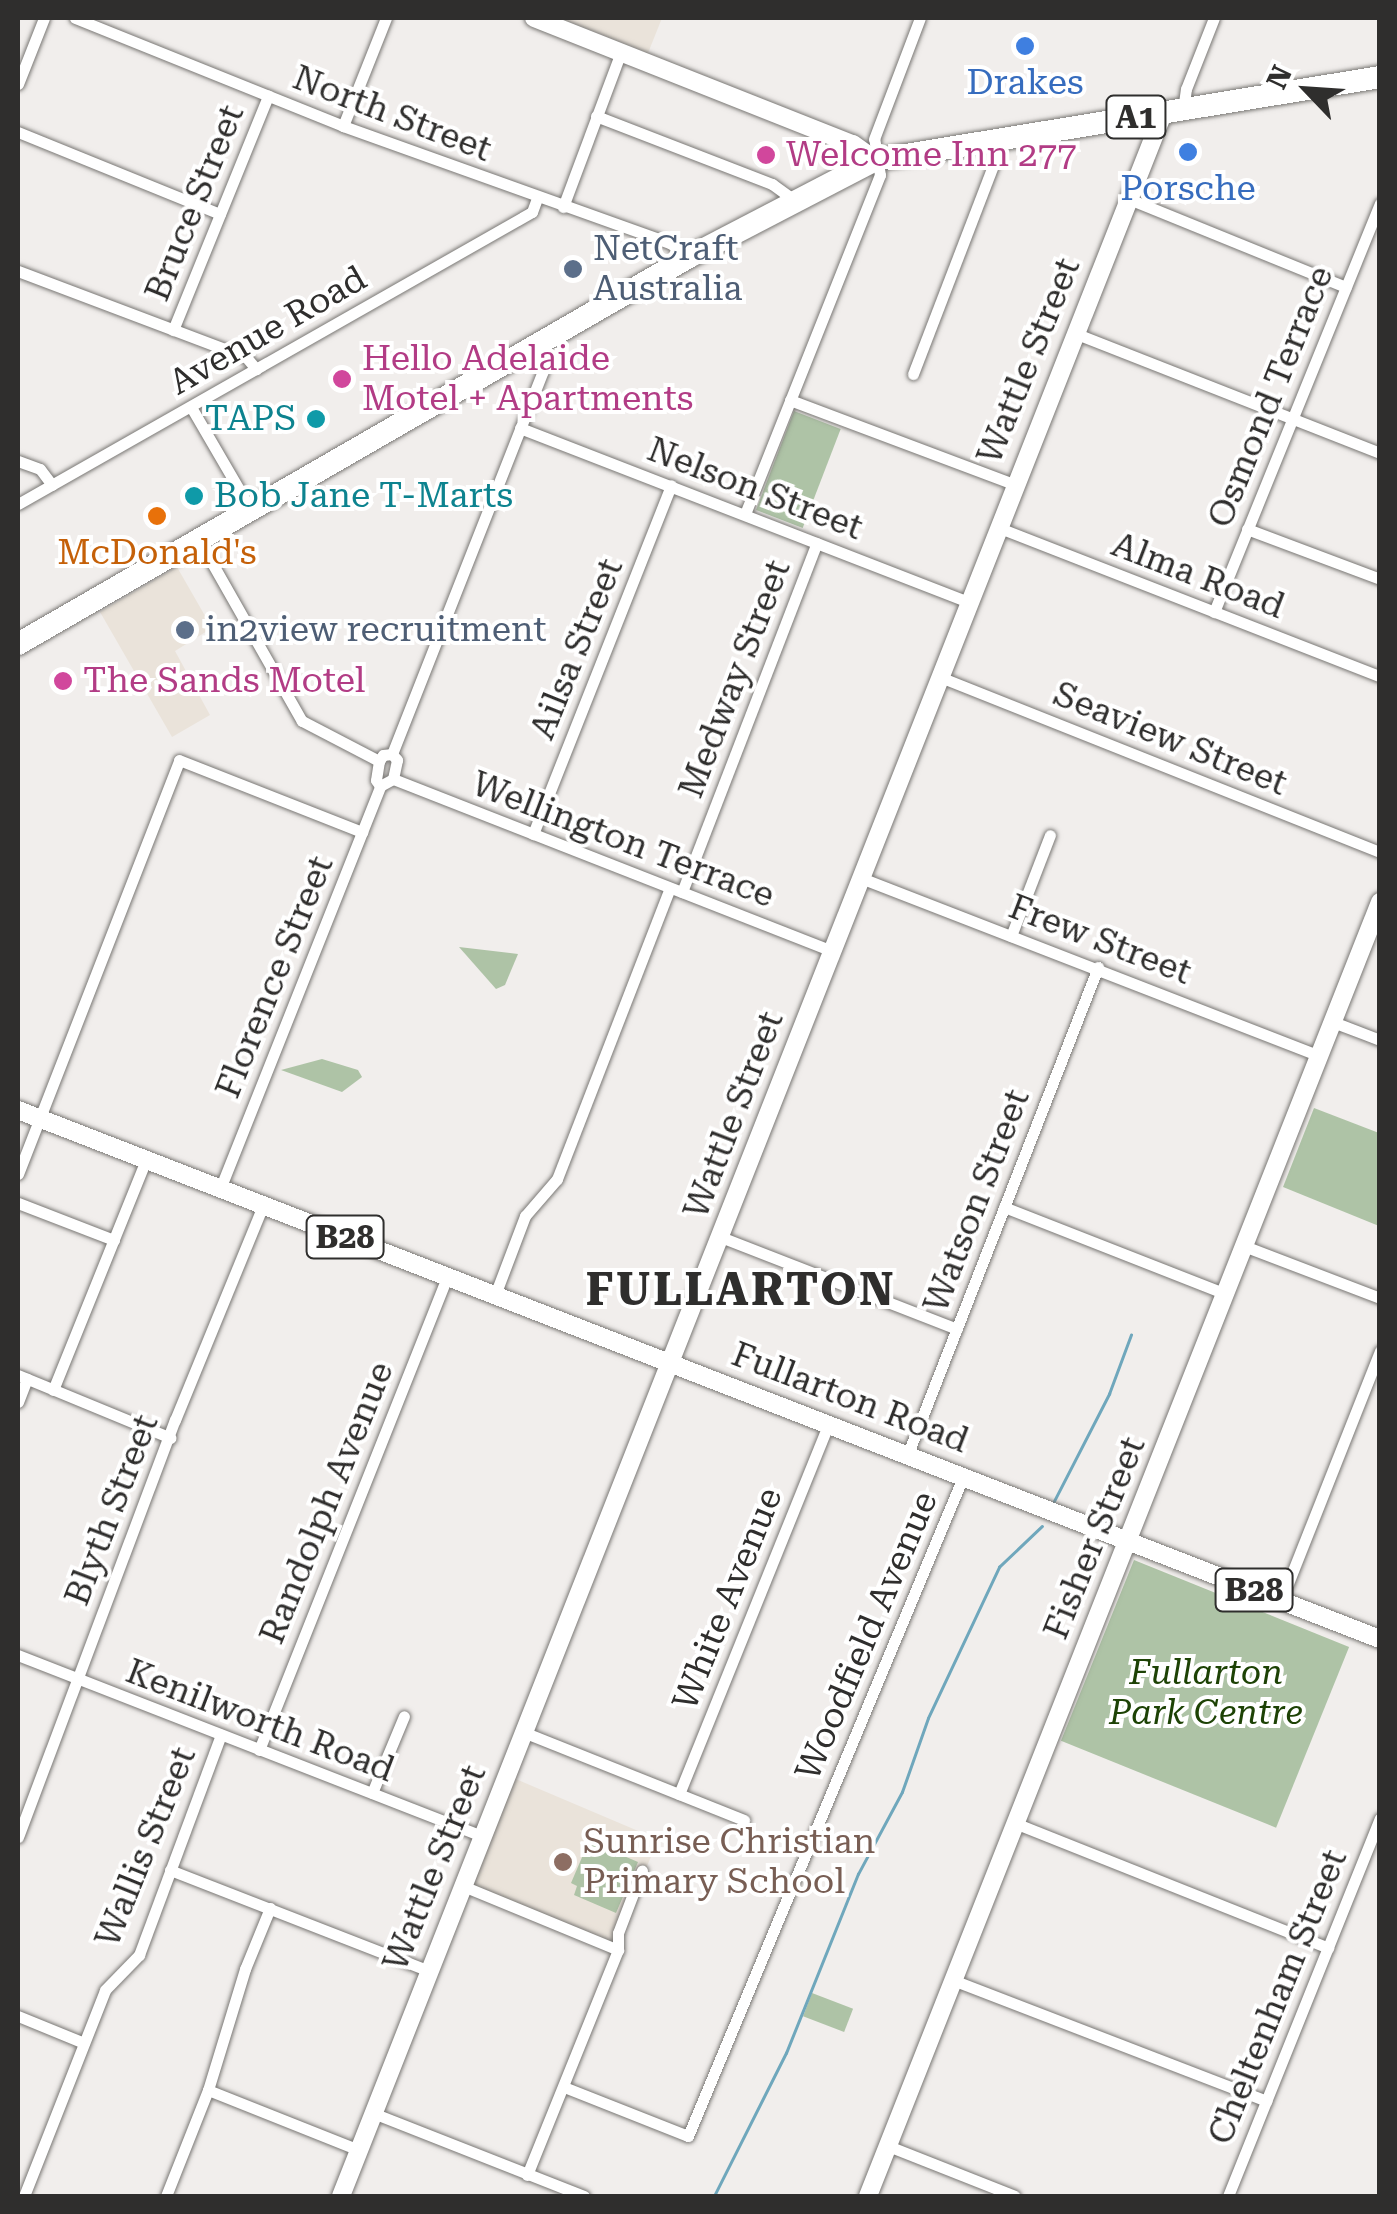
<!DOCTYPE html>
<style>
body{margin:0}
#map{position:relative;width:1397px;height:2214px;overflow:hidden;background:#f1eeec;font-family:"Roboto Serif",serif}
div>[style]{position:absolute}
.built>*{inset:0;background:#eae3da;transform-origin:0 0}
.green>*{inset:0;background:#aec3a6;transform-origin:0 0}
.stream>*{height:2.5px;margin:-1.25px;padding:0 1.25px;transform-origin:1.25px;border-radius:1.25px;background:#6fa7bc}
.roads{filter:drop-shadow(0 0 2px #797774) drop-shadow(0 0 2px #797774)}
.street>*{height:11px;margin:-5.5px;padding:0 5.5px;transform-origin:5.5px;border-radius:5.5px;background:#fff}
.secondary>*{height:18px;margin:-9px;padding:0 9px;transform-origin:9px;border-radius:9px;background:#fff}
.primary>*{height:18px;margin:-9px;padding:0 9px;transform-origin:9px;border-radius:9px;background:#fff}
.highway>*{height:22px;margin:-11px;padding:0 11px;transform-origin:11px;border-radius:11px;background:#fff}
.dots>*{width:28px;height:28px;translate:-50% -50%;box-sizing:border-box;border:5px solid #fff;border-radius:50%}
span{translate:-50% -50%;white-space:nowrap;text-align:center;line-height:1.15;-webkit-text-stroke:8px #fff;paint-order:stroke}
.shield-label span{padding:2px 8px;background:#fff;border:2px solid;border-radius:8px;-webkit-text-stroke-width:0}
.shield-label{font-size:32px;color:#2f2e2d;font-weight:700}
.shop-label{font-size:35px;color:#366cbe}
.street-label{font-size:35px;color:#2f2e2d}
.hotel-label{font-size:35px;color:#b23c85}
.left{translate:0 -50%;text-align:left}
.service-label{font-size:35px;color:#4e5e75}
.culture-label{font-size:35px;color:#0d838f}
.right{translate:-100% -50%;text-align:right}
.food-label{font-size:35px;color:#c56008}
.park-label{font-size:35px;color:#1d4205;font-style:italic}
.education-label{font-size:35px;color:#785e54}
.district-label{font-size:45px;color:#2f2e2d;font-weight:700;letter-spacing:2.5px}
.frame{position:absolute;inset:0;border:20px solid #2f2e2d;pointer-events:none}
.north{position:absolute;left:1257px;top:40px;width:100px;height:100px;-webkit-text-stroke:8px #fff;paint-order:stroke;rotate:295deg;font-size:28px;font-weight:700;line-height:40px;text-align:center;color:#2f2e2d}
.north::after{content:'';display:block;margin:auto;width:35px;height:45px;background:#2f2e2d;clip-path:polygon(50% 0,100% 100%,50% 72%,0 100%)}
</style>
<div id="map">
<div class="built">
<div style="clip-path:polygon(560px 18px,662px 18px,648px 53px)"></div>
<div style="clip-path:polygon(177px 567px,212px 628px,175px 651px,210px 715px,172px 737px,100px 612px)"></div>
<div style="left:511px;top:1777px;width:160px;height:116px;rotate:23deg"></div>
</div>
<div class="green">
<div style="left:794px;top:411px;width:50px;height:106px;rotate:21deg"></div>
<div style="clip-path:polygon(459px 947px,518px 954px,505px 985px,496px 989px)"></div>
<div style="clip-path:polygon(322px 1059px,358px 1070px,362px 1077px,342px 1092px,281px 1070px)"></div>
<div style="clip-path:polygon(1314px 1108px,1379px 1133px,1379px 1226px,1283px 1187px)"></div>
<div style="left:1134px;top:1560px;width:232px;height:195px;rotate:22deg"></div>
<div style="clip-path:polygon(589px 1841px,638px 1862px,616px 1913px,574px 1895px,577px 1886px,571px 1883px)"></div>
<div style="left:812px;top:1993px;width:44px;height:25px;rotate:21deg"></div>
</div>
<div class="stream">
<div style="left:1052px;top:1505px;width:125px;rotate:-62.8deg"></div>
<div style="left:1109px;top:1394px;width:63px;rotate:-69.6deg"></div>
<div style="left:714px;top:2196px;width:160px;rotate:-63.3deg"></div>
<div style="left:786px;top:2053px;width:193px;rotate:-68.1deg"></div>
<div style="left:858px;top:1874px;width:93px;rotate:-61.8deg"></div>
<div style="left:902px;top:1792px;width:78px;rotate:-70.6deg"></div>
<div style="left:928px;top:1718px;width:167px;rotate:-64.8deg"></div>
<div style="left:999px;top:1567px;width:59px;rotate:-43.6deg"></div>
</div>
<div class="roads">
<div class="street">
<div style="left:75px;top:18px;width:289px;rotate:21.9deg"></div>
<div style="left:343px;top:126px;width:347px;rotate:19.7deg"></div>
<div style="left:670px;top:243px;width:24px;rotate:36deg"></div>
<div style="left:18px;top:84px;width:71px;rotate:-68.5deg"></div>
<div style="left:1183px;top:110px;width:21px;rotate:-82deg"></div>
<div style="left:1186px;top:89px;width:76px;rotate:-68.5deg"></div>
<div style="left:596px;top:116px;width:189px;rotate:21.1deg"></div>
<div style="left:772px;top:184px;width:26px;rotate:36deg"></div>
<div style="left:343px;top:126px;width:116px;rotate:-68.3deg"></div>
<div style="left:18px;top:132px;width:218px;rotate:22.1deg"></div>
<div style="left:1129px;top:199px;width:234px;rotate:22.1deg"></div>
<div style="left:563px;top:207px;width:165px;rotate:-69.5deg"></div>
<div style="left:18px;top:271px;width:244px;rotate:20.7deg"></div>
<div style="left:246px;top:357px;width:16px;rotate:50deg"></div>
<div style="left:173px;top:330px;width:253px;rotate:-67.9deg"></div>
<div style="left:1074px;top:333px;width:329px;rotate:21.4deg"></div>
<div style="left:913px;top:374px;width:252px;rotate:-69deg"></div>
<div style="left:790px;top:400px;width:239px;rotate:20.6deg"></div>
<div style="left:191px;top:407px;width:119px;rotate:59.8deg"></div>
<div style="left:520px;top:428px;width:482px;rotate:21.2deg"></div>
<div style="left:18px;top:461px;width:23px;rotate:20deg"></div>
<div style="left:40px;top:469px;width:20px;rotate:53deg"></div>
<div style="left:18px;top:504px;width:591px;rotate:-29.6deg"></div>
<div style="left:532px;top:212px;width:15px;rotate:-70deg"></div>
<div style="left:745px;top:514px;width:365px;rotate:-68.3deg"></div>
<div style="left:880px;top:175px;width:36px;rotate:-99deg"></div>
<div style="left:874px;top:139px;width:129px;rotate:-69.2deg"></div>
<div style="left:997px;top:527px;width:411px;rotate:21.3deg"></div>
<div style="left:1247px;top:529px;width:142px;rotate:20.6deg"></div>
<div style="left:199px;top:540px;width:208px;rotate:60.4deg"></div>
<div style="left:302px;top:721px;width:87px;rotate:27.5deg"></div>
<div style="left:1214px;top:612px;width:441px;rotate:-67.9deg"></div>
<div style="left:940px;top:677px;width:474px;rotate:21.7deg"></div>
<div style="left:392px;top:754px;width:412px;rotate:-68.5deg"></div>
<div style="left:543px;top:371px;width:24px;rotate:-109deg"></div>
<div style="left:392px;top:754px;width:8px;rotate:50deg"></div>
<div style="left:397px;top:760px;width:19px;rotate:102deg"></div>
<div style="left:393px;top:779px;width:15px;rotate:152deg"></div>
<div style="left:380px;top:786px;width:7px;rotate:-124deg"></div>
<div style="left:376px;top:780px;width:19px;rotate:-81deg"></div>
<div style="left:379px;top:761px;width:7px;rotate:-56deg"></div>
<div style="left:383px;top:755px;width:9px;rotate:-6deg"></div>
<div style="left:393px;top:779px;width:472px;rotate:21.4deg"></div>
<div style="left:533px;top:834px;width:375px;rotate:-68.4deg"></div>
<div style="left:861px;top:878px;width:491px;rotate:21.2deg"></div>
<div style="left:682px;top:892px;width:374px;rotate:-68.9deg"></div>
<div style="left:1011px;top:936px;width:108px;rotate:-68.9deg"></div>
<div style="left:1333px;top:1022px;width:50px;rotate:21deg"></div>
<div style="left:18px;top:1174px;width:444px;rotate:-68.7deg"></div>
<div style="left:179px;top:760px;width:197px;rotate:21.5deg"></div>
<div style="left:220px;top:1189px;width:434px;rotate:-68.3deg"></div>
<div style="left:18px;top:1203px;width:103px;rotate:21.1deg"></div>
<div style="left:1004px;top:1207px;width:238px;rotate:21.4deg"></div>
<div style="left:721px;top:1237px;width:253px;rotate:21.3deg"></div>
<div style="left:1244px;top:1246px;width:146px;rotate:20.9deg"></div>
<div style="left:495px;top:1295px;width:85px;rotate:-69.2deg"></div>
<div style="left:525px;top:1216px;width:49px;rotate:-49.1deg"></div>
<div style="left:557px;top:1179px;width:312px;rotate:-68.8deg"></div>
<div style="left:18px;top:1375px;width:165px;rotate:22.4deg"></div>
<div style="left:53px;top:1390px;width:248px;rotate:-68deg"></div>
<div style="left:18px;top:1402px;width:25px;rotate:-69deg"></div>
<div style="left:907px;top:1456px;width:525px;rotate:-68.66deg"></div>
<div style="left:1281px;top:1601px;width:269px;rotate:-68.4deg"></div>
<div style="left:18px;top:1655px;width:499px;rotate:21.3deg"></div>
<div style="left:523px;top:1732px;width:238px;rotate:21.7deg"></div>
<div style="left:259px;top:1750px;width:509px;rotate:-68.32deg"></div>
<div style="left:372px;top:1793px;width:83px;rotate:-67.4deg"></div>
<div style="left:679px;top:1794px;width:398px;rotate:-68deg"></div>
<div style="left:1017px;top:1824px;width:335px;rotate:21.7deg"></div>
<div style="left:18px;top:1837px;width:446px;rotate:-69.4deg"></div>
<div style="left:175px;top:1420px;width:232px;rotate:-67.7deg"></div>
<div style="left:170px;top:1870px;width:278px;rotate:21.3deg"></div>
<div style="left:463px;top:1886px;width:168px;rotate:22.4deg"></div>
<div style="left:953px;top:1980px;width:336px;rotate:21.1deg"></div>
<div style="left:18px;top:2016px;width:71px;rotate:22.2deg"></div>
<div style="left:564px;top:2087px;width:133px;rotate:21.6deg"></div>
<div style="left:688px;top:2136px;width:714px;rotate:-67.35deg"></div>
<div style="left:208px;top:2090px;width:162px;rotate:21.7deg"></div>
<div style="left:373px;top:2113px;width:227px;rotate:21.5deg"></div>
<div style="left:888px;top:2146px;width:136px;rotate:21.5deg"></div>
<div style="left:527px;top:2175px;width:243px;rotate:-68deg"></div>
<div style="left:618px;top:1950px;width:17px;rotate:-90deg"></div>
<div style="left:618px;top:1933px;width:67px;rotate:-69.1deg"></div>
<div style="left:24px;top:2196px;width:221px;rotate:-68.5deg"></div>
<div style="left:105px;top:1990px;width:49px;rotate:-45.8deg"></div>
<div style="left:139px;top:1955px;width:235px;rotate:-69.6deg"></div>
<div style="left:166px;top:2196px;width:114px;rotate:-68.4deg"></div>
<div style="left:208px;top:2090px;width:127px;rotate:-73deg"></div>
<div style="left:245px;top:1969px;width:66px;rotate:-67.7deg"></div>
<div style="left:1228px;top:2196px;width:407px;rotate:-68.1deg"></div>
</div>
<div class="secondary">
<div style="left:534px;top:18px;width:343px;rotate:21.6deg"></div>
<div style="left:853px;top:144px;width:27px;rotate:36deg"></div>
<div style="left:341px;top:2196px;width:2239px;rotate:-68.46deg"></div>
<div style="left:868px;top:2196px;width:1392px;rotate:-68.41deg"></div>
</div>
<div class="primary">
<div style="left:18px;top:1110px;width:1461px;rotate:21.23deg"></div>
</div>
<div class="highway">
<div style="left:18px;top:644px;width:775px;rotate:-29.97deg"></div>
<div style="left:689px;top:257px;width:210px;rotate:-27.5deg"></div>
<div style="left:875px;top:160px;width:512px;rotate:-9.33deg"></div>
</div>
</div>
<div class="dots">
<div style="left:1025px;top:46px;background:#3f7fe0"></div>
<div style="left:1188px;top:152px;background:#3f7fe0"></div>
<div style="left:766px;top:155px;background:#d1479c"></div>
<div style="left:573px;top:269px;background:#5c6f8a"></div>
<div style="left:342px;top:379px;background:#d1479c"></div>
<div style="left:316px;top:419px;background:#0f9aa8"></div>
<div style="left:194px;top:496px;background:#0f9aa8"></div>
<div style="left:157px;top:516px;background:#e8710a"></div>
<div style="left:185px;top:630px;background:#5c6f8a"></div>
<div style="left:63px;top:681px;background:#d1479c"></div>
<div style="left:563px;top:1862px;background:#8d6e63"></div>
</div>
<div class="shield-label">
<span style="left:1136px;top:117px">A1</span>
<span style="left:345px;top:1237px">B28</span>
<span style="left:1254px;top:1590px">B28</span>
</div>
<div class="shop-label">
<span style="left:1025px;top:83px">Drakes</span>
<span style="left:1188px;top:189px">Porsche</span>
</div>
<div class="street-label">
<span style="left:392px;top:114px;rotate:21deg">North Street</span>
<span style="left:195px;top:203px;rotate:-68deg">Bruce Street</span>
<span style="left:268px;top:331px;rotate:-30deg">Avenue Road</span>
<span style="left:1029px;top:361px;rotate:-68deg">Wattle Street</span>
<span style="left:1271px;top:397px;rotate:-68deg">Osmond Terrace</span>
<span style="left:755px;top:489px;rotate:21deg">Nelson Street</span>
<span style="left:1198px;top:576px;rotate:21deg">Alma Road</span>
<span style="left:577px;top:649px;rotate:-68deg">Ailsa Street</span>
<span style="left:735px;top:679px;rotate:-69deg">Medway Street</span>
<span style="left:1170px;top:739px;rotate:22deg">Seaview Street</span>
<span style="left:623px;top:840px;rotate:21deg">Wellington Terrace</span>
<span style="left:1100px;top:940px;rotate:21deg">Frew Street</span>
<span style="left:275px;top:977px;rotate:-68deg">Florence Street</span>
<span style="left:734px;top:1115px;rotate:-69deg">Wattle Street</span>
<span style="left:977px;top:1201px;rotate:-69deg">Watson Street</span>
<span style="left:850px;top:1398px;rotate:21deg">Fullarton Road</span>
<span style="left:327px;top:1503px;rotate:-68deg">Randolph Avenue</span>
<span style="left:112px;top:1510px;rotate:-69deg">Blyth Street</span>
<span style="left:1095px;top:1538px;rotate:-68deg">Fisher Street</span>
<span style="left:728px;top:1599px;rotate:-68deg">White Avenue</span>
<span style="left:867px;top:1636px;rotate:-67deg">Woodfield Avenue</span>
<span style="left:260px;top:1721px;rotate:21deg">Kenilworth Road</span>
<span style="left:146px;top:1847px;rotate:-68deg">Wallis Street</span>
<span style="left:435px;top:1868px;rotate:-68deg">Wattle Street</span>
<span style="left:1278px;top:1997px;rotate:-68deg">Cheltenham Street</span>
</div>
<div class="hotel-label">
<span class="left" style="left:786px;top:155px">Welcome Inn 277</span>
<span class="left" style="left:362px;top:379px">Hello Adelaide<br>Motel + Apartments</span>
<span class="left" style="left:83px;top:681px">The Sands Motel</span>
</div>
<div class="service-label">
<span class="left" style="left:593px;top:269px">NetCraft<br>Australia</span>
<span class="left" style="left:205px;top:630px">in2view recruitment</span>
</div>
<div class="culture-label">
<span class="right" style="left:296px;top:419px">TAPS</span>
<span class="left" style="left:214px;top:496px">Bob Jane T-Marts</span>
</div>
<div class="food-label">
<span style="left:157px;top:553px">McDonald's</span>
</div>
<div class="park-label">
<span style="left:1206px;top:1693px">Fullarton<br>Park Centre</span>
</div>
<div class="education-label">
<span class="left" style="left:583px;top:1862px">Sunrise Christian<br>Primary School</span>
</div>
<div class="district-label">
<span style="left:741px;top:1290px">FULLARTON</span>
</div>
<div class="frame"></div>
<div class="north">N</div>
</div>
